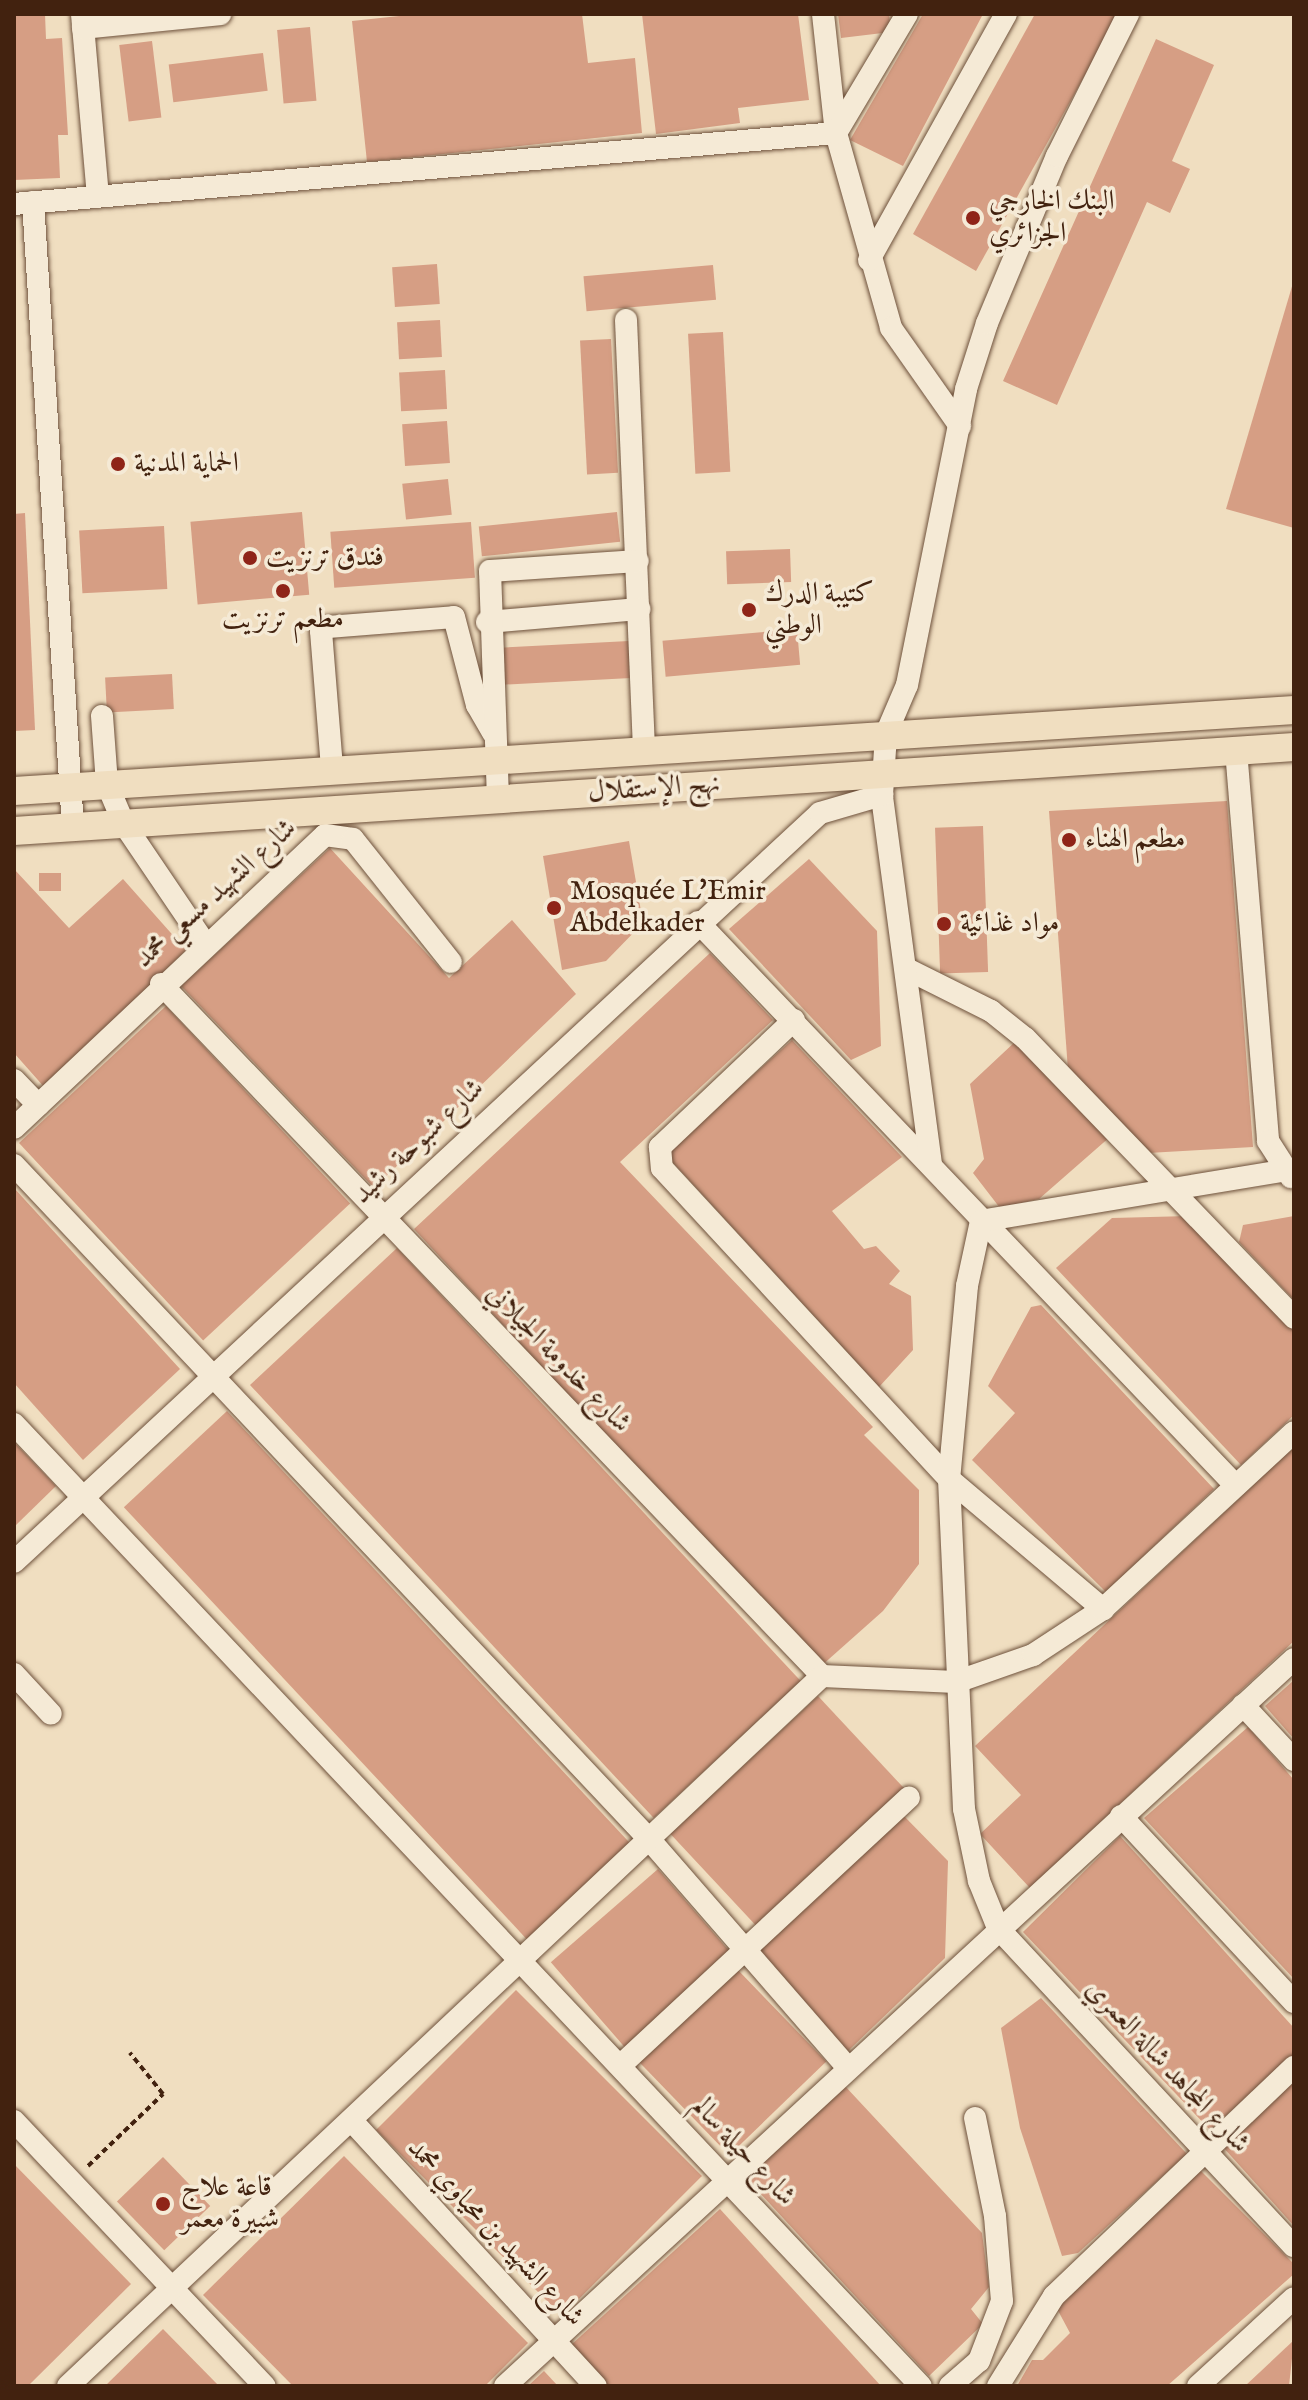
<!DOCTYPE html>
<meta charset="utf-8">
<style>
body{margin:0}
#map{position:relative;width:1308px;height:2400px;overflow:hidden;background:#f0dec0;font-family:"IM FELL English",Amiri,serif}
div>[style]{position:absolute}
.building>*{inset:0;background:#d69e84;transform-origin:0 0}
.path>*{height:4px;margin-top:-2px;transform-origin:0;background:repeating-linear-gradient(90deg,#42220f 0 6px,transparent 0 10px)}
.roads{filter:drop-shadow(0 0 2px #6e513b) drop-shadow(0 0 2px #6e513b)}
.minor>*{height:22px;margin:-11px;padding:0 11px;transform-origin:11px;border-radius:11px;background:#f5ead6}
.major>*{height:28px;margin:-14px;padding:0 14px;transform-origin:14px;border-radius:14px;background:#f0dec0}
.dots>*{width:22px;height:22px;translate:-50% -50%;box-sizing:border-box;border:4px solid #f5ead6;border-radius:50%}
span{translate:-50% -50%;white-space:nowrap;text-align:center;line-height:1.15;-webkit-text-stroke:7px #f5ead6;paint-order:stroke}
.poi-label{font-size:28px;color:#42220f}
.left{translate:0 -50%;text-align:left}
.street-label{font-size:28px;color:#42220f}
.frame{position:absolute;inset:0;border:16px solid #42220f;pointer-events:none}
</style>
<div id="map">
<div class="building">
<div style="clip-path:polygon(14px 14px,45px 14px,46px 39px,62px 38px,68px 135px,58px 135px,60px 178px,14px 180px)"></div>
<div style="clip-path:polygon(418px 14px,582px 14px,588px 63px,635px 58px,642px 133px,367px 162px,352px 21px)"></div>
<div style="clip-path:polygon(642px 14px,798px 14px,809px 100px,738px 108px,740px 123px,656px 134px)"></div>
<div style="clip-path:polygon(838px 14px,889px 14px,891px 32px,841px 38px)"></div>
<div style="clip-path:polygon(923px 14px,983px 14px,903px 166px,850px 140px)"></div>
<div style="clip-path:polygon(1035px 14px,1119px 14px,976px 271px,913px 234px)"></div>
<div style="left:310px;top:27px;width:74px;height:33px;rotate:85deg"></div>
<div style="clip-path:polygon(1156px 39px,1214px 65px,1172px 161px,1190px 169px,1170px 213px,1147px 202px,1057px 405px,1003px 381px)"></div>
<div style="left:152px;top:41px;width:77px;height:33px;rotate:83deg"></div>
<div style="left:263px;top:53px;width:38px;height:95px;rotate:83deg"></div>
<div style="left:437px;top:264px;width:40px;height:45px;rotate:86deg"></div>
<div style="left:713px;top:265px;width:35px;height:130px;rotate:85deg"></div>
<div style="clip-path:polygon(1293px 283px,1294px 283px,1294px 528px,1226px 509px)"></div>
<div style="left:440px;top:320px;width:37px;height:43px;rotate:87deg"></div>
<div style="left:723px;top:332px;width:140px;height:35px;rotate:87deg"></div>
<div style="left:611px;top:339px;width:134px;height:31px;rotate:87deg"></div>
<div style="left:445px;top:370px;width:39px;height:46px;rotate:87deg"></div>
<div style="left:447px;top:421px;width:42px;height:45px;rotate:86deg"></div>
<div style="left:448px;top:479px;width:36px;height:46px;rotate:84deg"></div>
<div style="left:302px;top:512px;width:83px;height:112px;rotate:85deg"></div>
<div style="left:617px;top:512px;width:30px;height:139px;rotate:84deg"></div>
<div style="clip-path:polygon(25px 513px,35px 730px,14px 731px,14px 514px)"></div>
<div style="left:471px;top:522px;width:56px;height:141px;rotate:86deg"></div>
<div style="left:164px;top:526px;width:63px;height:85px;rotate:87deg"></div>
<div style="left:790px;top:549px;width:33px;height:64px;rotate:88deg"></div>
<div style="left:797px;top:629px;width:36px;height:135px;rotate:85deg"></div>
<div style="left:629px;top:641px;width:37px;height:130px;rotate:87deg"></div>
<div style="left:172px;top:674px;width:35px;height:67px;rotate:87deg"></div>
<div style="clip-path:polygon(1227px 801px,1253px 1147px,1148px 1153px,1068px 1070px,1049px 811px)"></div>
<div style="left:983px;top:826px;width:146px;height:48px;rotate:88deg"></div>
<div style="clip-path:polygon(629px 841px,643px 923px,606px 961px,562px 970px,543px 856px)"></div>
<div style="clip-path:polygon(330px 848px,449px 978px,512px 920px,576px 994px,374px 1188px,181px 986px)"></div>
<div style="clip-path:polygon(809px 859px,877px 931px,881px 1046px,851px 1060px,729px 929px)"></div>
<div style="clip-path:polygon(14px 869px,69px 928px,123px 879px,186px 950px,45px 1088px,14px 1053px)"></div>
<div style="left:39px;top:873px;width:22px;height:18px"></div>
<div style="clip-path:polygon(710px 953px,773px 1020px,620px 1162px,873px 1427px,864px 1435px,919px 1490px,919px 1564px,883px 1611px,820px 1667px,414px 1229px)"></div>
<div style="left:166px;top:1006px;width:270px;height:201px;rotate:47deg"></div>
<div style="clip-path:polygon(792px 1040px,902px 1157px,832px 1211px,864px 1249px,876px 1246px,900px 1271px,889px 1284px,911px 1296px,913px 1350px,879px 1387px,665px 1154px)"></div>
<div style="clip-path:polygon(1017px 1040px,1111px 1136px,1039px 1199px,1000px 1208px,973px 1173px,984px 1159px,970px 1084px)"></div>
<div style="clip-path:polygon(14px 1188px,180px 1369px,83px 1460px,14px 1383px)"></div>
<div style="clip-path:polygon(1189px 1216px,1294px 1329px,1294px 1415px,1241px 1465px,1056px 1268px,1112px 1218px)"></div>
<div style="clip-path:polygon(1294px 1216px,1294px 1300px,1239px 1242px,1243px 1225px)"></div>
<div style="left:397px;top:1248px;width:592px;height:201px;rotate:47deg"></div>
<div style="clip-path:polygon(1041px 1305px,1214px 1489px,1106px 1592px,972px 1460px,1015px 1413px,988px 1386px,1031px 1307px)"></div>
<div style="left:227px;top:1411px;width:591px;height:141px;rotate:47deg"></div>
<div style="clip-path:polygon(14px 1442px,56px 1486px,14px 1527px)"></div>
<div style="clip-path:polygon(1294px 1447px,1294px 1641px,1030px 1888px,980px 1834px,1021px 1795px,975px 1746px)"></div>
<div style="clip-path:polygon(1294px 1680px,1294px 1739px,1265px 1706px)"></div>
<div style="left:818px;top:1696px;width:129px;height:202px;rotate:47deg"></div>
<div style="clip-path:polygon(1248px 1727px,1294px 1780px,1294px 1979px,1144px 1818px)"></div>
<div style="clip-path:polygon(902px 1814px,948px 1861px,945px 1958px,848px 2051px,756px 1951px)"></div>
<div style="clip-path:polygon(1120px 1836px,1294px 2028px,1294px 2054px,1210px 2130px,1023px 1932px)"></div>
<div style="left:658px;top:1869px;width:115px;height:142px;rotate:49deg"></div>
<div style="left:736px;top:1968px;width:130px;height:135px;rotate:46deg"></div>
<div style="left:516px;top:1990px;width:263px;height:198px;rotate:45deg"></div>
<div style="clip-path:polygon(1041px 1998px,1187px 2154px,1078px 2253px,1062px 2256px,1020px 2128px,1001px 2028px)"></div>
<div style="clip-path:polygon(1294px 2080px,1294px 2226px,1222px 2146px)"></div>
<div style="clip-path:polygon(844px 2085px,982px 2233px,989px 2287px,971px 2309px,983px 2324px,929px 2376px,747px 2179px)"></div>
<div style="clip-path:polygon(344px 2156px,528px 2343px,485px 2386px,293px 2386px,203px 2295px)"></div>
<div style="left:163px;top:2157px;width:68px;height:64px;rotate:46deg"></div>
<div style="clip-path:polygon(14px 2164px,131px 2284px,28px 2386px,14px 2386px)"></div>
<div style="clip-path:polygon(1198px 2168px,1294px 2264px,1294px 2274px,1167px 2386px,1017px 2386px,1032px 2360px,1043px 2360px,1070px 2333px,1055px 2305px)"></div>
<div style="clip-path:polygon(720px 2209px,881px 2386px,608px 2386px,571px 2345px)"></div>
<div style="clip-path:polygon(163px 2329px,219px 2386px,105px 2386px)"></div>
<div style="clip-path:polygon(1294px 2340px,1289px 2386px,1245px 2386px)"></div>
<div style="clip-path:polygon(544px 2371px,558px 2386px,528px 2386px)"></div>
</div>
<div class="path">
<div style="left:88px;top:2166px;width:104px;rotate:-43.8deg"></div>
<div style="left:163px;top:2094px;width:53px;rotate:-128.8deg"></div>
</div>
<div class="roads">
<div class="minor">
<div style="left:82px;top:14px;width:183px;rotate:85deg"></div>
<div style="left:823px;top:14px;width:120px;rotate:83.8deg"></div>
<div style="left:836px;top:133px;width:203px;rotate:74.2deg"></div>
<div style="left:891px;top:328px;width:120px;rotate:54.9deg"></div>
<div style="left:83px;top:28px;width:138px;rotate:-5.8deg"></div>
<div style="left:33px;top:202px;width:626px;rotate:86.34deg"></div>
<div style="left:14px;top:204px;width:825px;rotate:-4.94deg"></div>
<div style="left:836px;top:133px;width:139px;rotate:-59.2deg"></div>
<div style="left:869px;top:260px;width:282px;rotate:-60.9deg"></div>
<div style="left:626px;top:320px;width:428px;rotate:87.6deg"></div>
<div style="left:487px;top:622px;width:153px;rotate:-4.9deg"></div>
<div style="left:102px;top:716px;width:68px;rotate:85.8deg"></div>
<div style="left:107px;top:784px;width:43px;rotate:67deg"></div>
<div style="left:124px;top:824px;width:143px;rotate:55.9deg"></div>
<div style="left:1236px;top:750px;width:392px;rotate:85.3deg"></div>
<div style="left:1268px;top:1141px;width:43px;rotate:57.4deg"></div>
<div style="left:332px;top:768px;width:137px;rotate:-94.6deg"></div>
<div style="left:321px;top:631px;width:8px;rotate:-30deg"></div>
<div style="left:328px;top:627px;width:126px;rotate:-4.5deg"></div>
<div style="left:454px;top:617px;width:91px;rotate:75.4deg"></div>
<div style="left:477px;top:705px;width:32px;rotate:60deg"></div>
<div style="left:498px;top:799px;width:228px;rotate:-92deg"></div>
<div style="left:490px;top:571px;width:148px;rotate:-3.9deg"></div>
<div style="left:698px;top:922px;width:779px;rotate:46.35deg"></div>
<div style="left:909px;top:970px;width:92px;rotate:26.6deg"></div>
<div style="left:991px;top:1011px;width:43px;rotate:38.5deg"></div>
<div style="left:1025px;top:1038px;width:388px;rotate:46.1deg"></div>
<div style="left:161px;top:984px;width:957px;rotate:46.31deg"></div>
<div style="left:822px;top:1676px;width:134px;rotate:2.6deg"></div>
<div style="left:956px;top:1682px;width:82px;rotate:-19.3deg"></div>
<div style="left:1033px;top:1655px;width:84px;rotate:-33.3deg"></div>
<div style="left:1103px;top:1609px;width:260px;rotate:-42.8deg"></div>
<div style="left:794px;top:1020px;width:185px;rotate:136.5deg"></div>
<div style="left:660px;top:1147px;width:21px;rotate:85deg"></div>
<div style="left:662px;top:1168px;width:423px;rotate:47.3deg"></div>
<div style="left:949px;top:1479px;width:202px;rotate:40.2deg"></div>
<div style="left:14px;top:1080px;width:35px;rotate:46deg"></div>
<div style="left:14px;top:1128px;width:427px;rotate:-43.3deg"></div>
<div style="left:325px;top:835px;width:28px;rotate:8deg"></div>
<div style="left:353px;top:839px;width:157px;rotate:51.5deg"></div>
<div style="left:931px;top:1164px;width:372px;rotate:-97.6deg"></div>
<div style="left:882px;top:795px;width:61px;rotate:-86.2deg"></div>
<div style="left:886px;top:734px;width:53px;rotate:-66.8deg"></div>
<div style="left:907px;top:685px;width:302px;rotate:-78.7deg"></div>
<div style="left:966px;top:389px;width:69px;rotate:-72.3deg"></div>
<div style="left:987px;top:323px;width:181px;rotate:-67.3deg"></div>
<div style="left:1057px;top:156px;width:159px;rotate:-63.4deg"></div>
<div style="left:14px;top:1165px;width:926px;rotate:46.71deg"></div>
<div style="left:649px;top:1839px;width:302px;rotate:49deg"></div>
<div style="left:1294px;top:1169px;width:317px;rotate:170.6deg"></div>
<div style="left:981px;top:1221px;width:66px;rotate:102.2deg"></div>
<div style="left:967px;top:1286px;width:194px;rotate:95.3deg"></div>
<div style="left:949px;top:1479px;width:330px;rotate:87.4deg"></div>
<div style="left:964px;top:1809px;width:74px;rotate:78.2deg"></div>
<div style="left:979px;top:1881px;width:51px;rotate:68deg"></div>
<div style="left:998px;top:1928px;width:434px;rotate:47.1deg"></div>
<div style="left:14px;top:1424px;width:1322px;rotate:46.69deg"></div>
<div style="left:14px;top:1562px;width:1100px;rotate:-42.9deg"></div>
<div style="left:820px;top:813px;width:65px;rotate:-16.2deg"></div>
<div style="left:14px;top:1674px;width:54px;rotate:47.2deg"></div>
<div style="left:1243px;top:1705px;width:75px;rotate:47.2deg"></div>
<div style="left:1121px;top:1816px;width:254px;rotate:47.1deg"></div>
<div style="left:621px;top:2065px;width:393px;rotate:-42.9deg"></div>
<div style="left:351px;top:2120px;width:362px;rotate:47.4deg"></div>
<div style="left:14px;top:2121px;width:365px;rotate:46.6deg"></div>
<div style="left:68px;top:2386px;width:1036px;rotate:-43.28deg"></div>
<div style="left:505px;top:2386px;width:1073px;rotate:-42.66deg"></div>
<div style="left:950px;top:2386px;width:38px;rotate:-41deg"></div>
<div style="left:979px;top:2361px;width:64px;rotate:-69deg"></div>
<div style="left:1002px;top:2301px;width:85px;rotate:-94.7deg"></div>
<div style="left:995px;top:2216px;width:100px;rotate:-101.5deg"></div>
<div style="left:998px;top:2386px;width:106px;rotate:-58.1deg"></div>
<div style="left:1054px;top:2296px;width:332px;rotate:-43.7deg"></div>
<div style="left:1198px;top:2386px;width:130px;rotate:-42.5deg"></div>
</div>
<div class="major">
<div style="left:14px;top:791px;width:1283px;rotate:-3.62deg"></div>
<div style="left:14px;top:831px;width:1283px;rotate:-3.75deg"></div>
</div>
</div>
<div class="dots">
<div style="left:973px;top:218px;background:#8f2418"></div>
<div style="left:118px;top:464px;background:#8f2418"></div>
<div style="left:250px;top:558px;background:#8f2418"></div>
<div style="left:283px;top:591px;background:#8f2418"></div>
<div style="left:749px;top:610px;background:#8f2418"></div>
<div style="left:1069px;top:840px;background:#8f2418"></div>
<div style="left:554px;top:908px;background:#8f2418"></div>
<div style="left:944px;top:924px;background:#8f2418"></div>
<div style="left:163px;top:2204px;background:#8f2418"></div>
</div>
<div class="poi-label">
<span class="left" style="left:989px;top:218px">البنك الخارجي<br>الجزائري</span>
<span class="left" style="left:134px;top:464px">الحماية المدنية</span>
<span class="left" style="left:266px;top:558px">فندق ترنزيت</span>
<span class="left" style="left:765px;top:610px">كتيبة الدرك<br>الوطني</span>
<span style="left:283px;top:620px">مطعم ترنزيت</span>
<span class="left" style="left:1085px;top:840px">مطعم الهناء</span>
<span class="left" style="left:570px;top:908px">Mosquée L'Emir<br>Abdelkader</span>
<span class="left" style="left:960px;top:924px">مواد غذائية</span>
<span class="left" style="left:181px;top:2204px">قاعة علاج<br>شبيرة معمر</span>
</div>
<div class="street-label">
<span style="left:654px;top:789px;rotate:-4deg">نهج الإستقلال</span>
<span style="left:216px;top:894px;rotate:-42deg">شارع الشهيد مسعي محمد</span>
<span style="left:419px;top:1142px;rotate:-43deg">شارع شبوحة رشيد</span>
<span style="left:558px;top:1359px;rotate:46deg">شارع خدومة الجيلاني</span>
<span style="left:1167px;top:2067px;rotate:47deg">شارع المجاهد شالة العمري</span>
<span style="left:743px;top:2152px;rotate:47deg">شارع حيلة سالم</span>
<span style="left:495px;top:2233px;rotate:47deg">شارع الشهيد بن محياوي محمد</span>
</div>
<div class="frame"></div>
</div>
